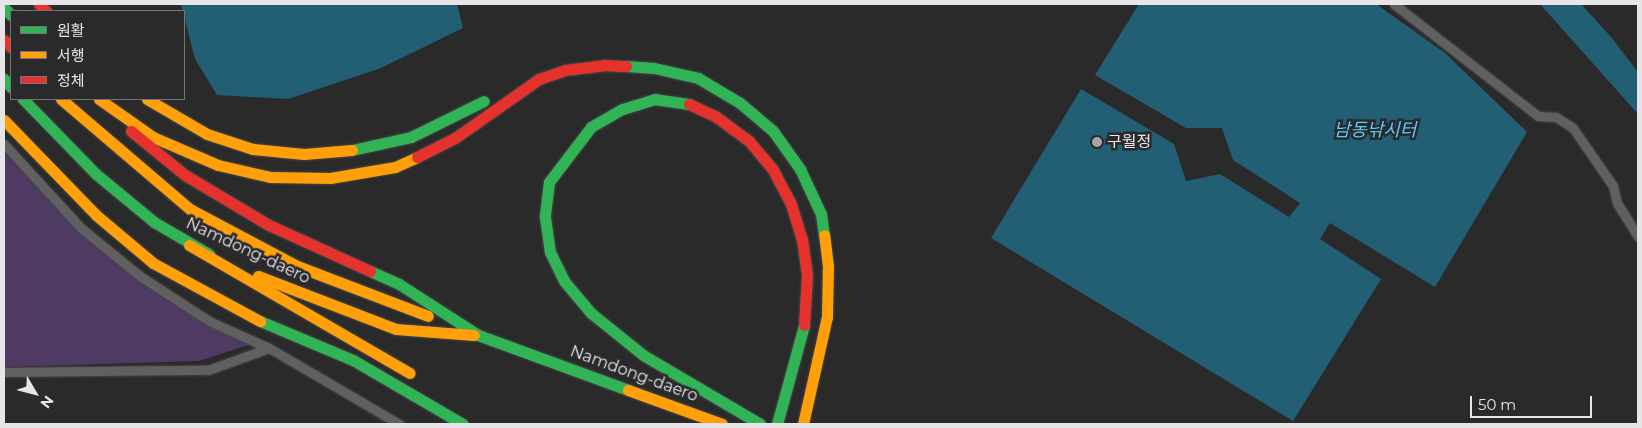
<!DOCTYPE html>
<meta charset="utf-8">
<style>
body{margin:0}
#map{position:relative;width:1642px;height:428px;overflow:hidden;background:#2a2a2b;font-family:Montserrat,"Noto Sans KR",sans-serif}
div>[style]{position:absolute}
.green>*{inset:0;background:#4f3a63}
.water>*{inset:0;background:#225e74}
.roads{filter:drop-shadow(0 0 1px #484849) drop-shadow(0 0 1px #484849)}
.lane>*{height:9px;margin:-4.5px;padding:0 4.5px;transform-origin:4.5px;border-radius:4.5px;background:#606060}
.fast>*{height:11px;margin:-5.5px;padding:0 5.5px;transform-origin:5.5px;border-radius:5.5px;background:#30b455}
.slow>*{height:11px;margin:-5.5px;padding:0 5.5px;transform-origin:5.5px;border-radius:5.5px;background:#ff9f0a}
.jam>*{height:11px;margin:-5.5px;padding:0 5.5px;transform-origin:5.5px;border-radius:5.5px;background:#e5322d}
.dots>*{width:14px;height:14px;translate:-50% -50%;box-sizing:border-box;border:2px solid #2a292c;border-radius:50%}
span{translate:-50% -50%;white-space:nowrap;text-align:center;line-height:1.15;-webkit-text-stroke:5px #2a292c;paint-order:stroke}
.poi-label{font-size:16px;color:#e7e5e8}
.left{translate:0 -50%;text-align:left}
.street-label{font-size:16px;color:#e7e5e8}
.water-label{font-size:18px;color:#54cefc;font-style:italic}
.frame{position:absolute;inset:0;border:5px solid #e7e5e8;pointer-events:none}
.legend{position:absolute;left:10px;top:10px;width:175px;height:90px;box-sizing:border-box;background:#2a292c;border:1px solid #767477;margin:0;padding:6px 9px;list-style:none;font-size:15px;color:#e7e5e8}
.legend li{display:flex;align-items:center;gap:10px;height:25px}
.legend b{width:25px;border:1px solid #767477}
.north{position:absolute;left:10px;top:368px;width:50px;height:50px;-webkit-text-stroke:4px #2a292c;paint-order:stroke;rotate:127deg;font-size:14px;font-weight:700;line-height:20px;text-align:center;color:#e7e5e8}
.north::after{content:'';display:block;margin:auto;width:18px;height:22px;background:#e7e5e8;clip-path:polygon(50% 0,100% 100%,50% 72%,0 100%)}
.scale{position:absolute;left:1470px;top:396px;width:122px;height:22px;box-sizing:border-box;border:2px solid #e7e5e8;border-top:0;padding-left:6px;font-size:15px;line-height:18px;white-space:nowrap;color:#e7e5e8;-webkit-text-stroke:4px #2a292c;paint-order:stroke}
</style>
<div id="map">
<div class="green">
<div style="clip-path:polygon(4px 152px,78px 230px,137px 279px,206px 325px,251px 344px,199px 361px,4px 367px)"></div>
</div>
<div class="water">
<div style="clip-path:polygon(181px 4px,457px 4px,463px 28px,381px 68px,288px 99px,217px 95px,195px 59px)"></div>
<div style="clip-path:polygon(1139px 4px,1376px 4px,1445px 53px,1527px 132px,1435px 287px,1330px 223px,1320px 239px,1381px 279px,1293px 421px,991px 238px,1081px 89px,1174px 144px,1186px 181px,1220px 174px,1289px 217px,1300px 203px,1233px 160px,1222px 128px,1186px 128px,1095px 75px)"></div>
<div style="clip-path:polygon(1540px 4px,1581px 4px,1611px 37px,1638px 72px,1638px 114px)"></div>
</div>
<div class="roads">
<div class="lane">
<div style="left:1394px;top:4px;width:182px;rotate:37.9deg"></div>
<div style="left:1538px;top:116px;width:18px;rotate:3deg"></div>
<div style="left:1556px;top:117px;width:20px;rotate:33deg"></div>
<div style="left:1573px;top:128px;width:70px;rotate:55.4deg"></div>
<div style="left:1613px;top:186px;width:17px;rotate:77deg"></div>
<div style="left:1617px;top:203px;width:40px;rotate:58deg"></div>
<div style="left:4px;top:144px;width:114px;rotate:47.5deg"></div>
<div style="left:81px;top:228px;width:76px;rotate:39.1deg"></div>
<div style="left:140px;top:276px;width:82px;rotate:33.1deg"></div>
<div style="left:209px;top:321px;width:66px;rotate:24.2deg"></div>
<div style="left:4px;top:372px;width:204px;rotate:-0.6deg"></div>
<div style="left:208px;top:370px;width:65px;rotate:-19.8deg"></div>
<div style="left:269px;top:348px;width:151px;rotate:30.3deg"></div>
</div>
<div class="fast">
<div style="left:4px;top:8px;width:10px;rotate:45deg"></div>
<div style="left:626px;top:66px;width:28px;rotate:4deg"></div>
<div style="left:654px;top:68px;width:45px;rotate:12.8deg"></div>
<div style="left:698px;top:78px;width:49px;rotate:30.8deg"></div>
<div style="left:740px;top:103px;width:43px;rotate:40.3deg"></div>
<div style="left:773px;top:131px;width:47px;rotate:54.6deg"></div>
<div style="left:800px;top:169px;width:50px;rotate:65deg"></div>
<div style="left:821px;top:214px;width:21px;rotate:82deg"></div>
<div style="left:4px;top:79px;width:11px;rotate:49deg"></div>
<div style="left:23px;top:99px;width:105px;rotate:45.8deg"></div>
<div style="left:96px;top:174px;width:75px;rotate:39.6deg"></div>
<div style="left:154px;top:222px;width:64px;rotate:30.2deg"></div>
<div style="left:689px;top:104px;width:34px;rotate:-172deg"></div>
<div style="left:655px;top:99px;width:34px;rotate:163deg"></div>
<div style="left:622px;top:109px;width:36px;rotate:150deg"></div>
<div style="left:591px;top:127px;width:69px;rotate:127.4deg"></div>
<div style="left:549px;top:182px;width:35px;rotate:97deg"></div>
<div style="left:545px;top:217px;width:35px;rotate:82deg"></div>
<div style="left:550px;top:252px;width:32px;rotate:64deg"></div>
<div style="left:564px;top:281px;width:42px;rotate:49.8deg"></div>
<div style="left:591px;top:313px;width:67px;rotate:38.9deg"></div>
<div style="left:643px;top:355px;width:136px;rotate:30.5deg"></div>
<div style="left:352px;top:150px;width:60px;rotate:-12.4deg"></div>
<div style="left:411px;top:137px;width:81px;rotate:-26.3deg"></div>
<div style="left:370px;top:271px;width:32px;rotate:24deg"></div>
<div style="left:399px;top:284px;width:94px;rotate:32.8deg"></div>
<div style="left:478px;top:335px;width:160px;rotate:20.1deg"></div>
<div style="left:260px;top:321px;width:101px;rotate:22.8deg"></div>
<div style="left:353px;top:360px;width:127px;rotate:30.2deg"></div>
<div style="left:777px;top:424px;width:103px;rotate:-74.7deg"></div>
</div>
<div class="slow">
<div style="left:61px;top:99px;width:170px;rotate:40.5deg"></div>
<div style="left:190px;top:209px;width:121px;rotate:28deg"></div>
<div style="left:297px;top:266px;width:140px;rotate:20.9deg"></div>
<div style="left:99px;top:99px;width:66px;rotate:35.1deg"></div>
<div style="left:153px;top:137px;width:71px;rotate:23.3deg"></div>
<div style="left:218px;top:165px;width:53px;rotate:13deg"></div>
<div style="left:270px;top:177px;width:60px;rotate:1deg"></div>
<div style="left:330px;top:178px;width:66px;rotate:-9.6deg"></div>
<div style="left:395px;top:167px;width:24px;rotate:-24deg"></div>
<div style="left:147px;top:99px;width:69px;rotate:30.3deg"></div>
<div style="left:207px;top:134px;width:48px;rotate:18.1deg"></div>
<div style="left:253px;top:149px;width:51px;rotate:5.6deg"></div>
<div style="left:304px;top:154px;width:48px;rotate:-4.8deg"></div>
<div style="left:4px;top:120px;width:132px;rotate:45.9deg"></div>
<div style="left:96px;top:215px;width:75px;rotate:40.1deg"></div>
<div style="left:153px;top:263px;width:122px;rotate:28.5deg"></div>
<div style="left:189px;top:245px;width:255px;rotate:30.1deg"></div>
<div style="left:258px;top:276px;width:148px;rotate:21deg"></div>
<div style="left:396px;top:329px;width:78px;rotate:4.4deg"></div>
<div style="left:628px;top:390px;width:100px;rotate:19.9deg"></div>
<div style="left:803px;top:424px;width:110px;rotate:-77.4deg"></div>
<div style="left:827px;top:317px;width:51px;rotate:-88.9deg"></div>
<div style="left:828px;top:266px;width:31px;rotate:-97deg"></div>
</div>
<div class="jam">
<div style="left:39px;top:4px;width:10px;rotate:45deg"></div>
<div style="left:4px;top:40px;width:10px;rotate:45deg"></div>
<div style="left:689px;top:104px;width:29px;rotate:25deg"></div>
<div style="left:715px;top:116px;width:42px;rotate:36.3deg"></div>
<div style="left:749px;top:141px;width:38px;rotate:50deg"></div>
<div style="left:773px;top:170px;width:38px;rotate:62deg"></div>
<div style="left:791px;top:204px;width:37px;rotate:73deg"></div>
<div style="left:802px;top:239px;width:36px;rotate:82deg"></div>
<div style="left:807px;top:275px;width:50px;rotate:93.4deg"></div>
<div style="left:131px;top:131px;width:70px;rotate:39.2deg"></div>
<div style="left:185px;top:175px;width:98px;rotate:30.8deg"></div>
<div style="left:269px;top:225px;width:111px;rotate:24.5deg"></div>
<div style="left:417px;top:157px;width:42px;rotate:-26.6deg"></div>
<div style="left:455px;top:138px;width:103px;rotate:-35.1deg"></div>
<div style="left:539px;top:79px;width:28px;rotate:-19deg"></div>
<div style="left:565px;top:70px;width:39px;rotate:-7deg"></div>
<div style="left:604px;top:65px;width:22px;rotate:3deg"></div>
</div>
</div>
<div class="dots">
<div style="left:1097px;top:142px;background:#a5a4a6"></div>
</div>
<div class="poi-label">
<span class="left" style="left:1107px;top:142px">구월정</span>
</div>
<div class="street-label">
<span style="left:248px;top:251px;rotate:25deg">Namdong-daero</span>
<span style="left:634px;top:374px;rotate:20deg">Namdong-daero</span>
</div>
<div class="water-label">
<span style="left:1375px;top:130px">남동낚시터</span>
</div>
<div class="frame"></div>
<ul class="legend">
<li><b style="height:6px;background:#30b455"></b>원활</li>
<li><b style="height:6px;background:#ff9f0a"></b>서행</li>
<li><b style="height:6px;background:#e5322d"></b>정체</li>
</ul>
<div class="north">N</div>
<div class="scale">50 m</div>
</div>
